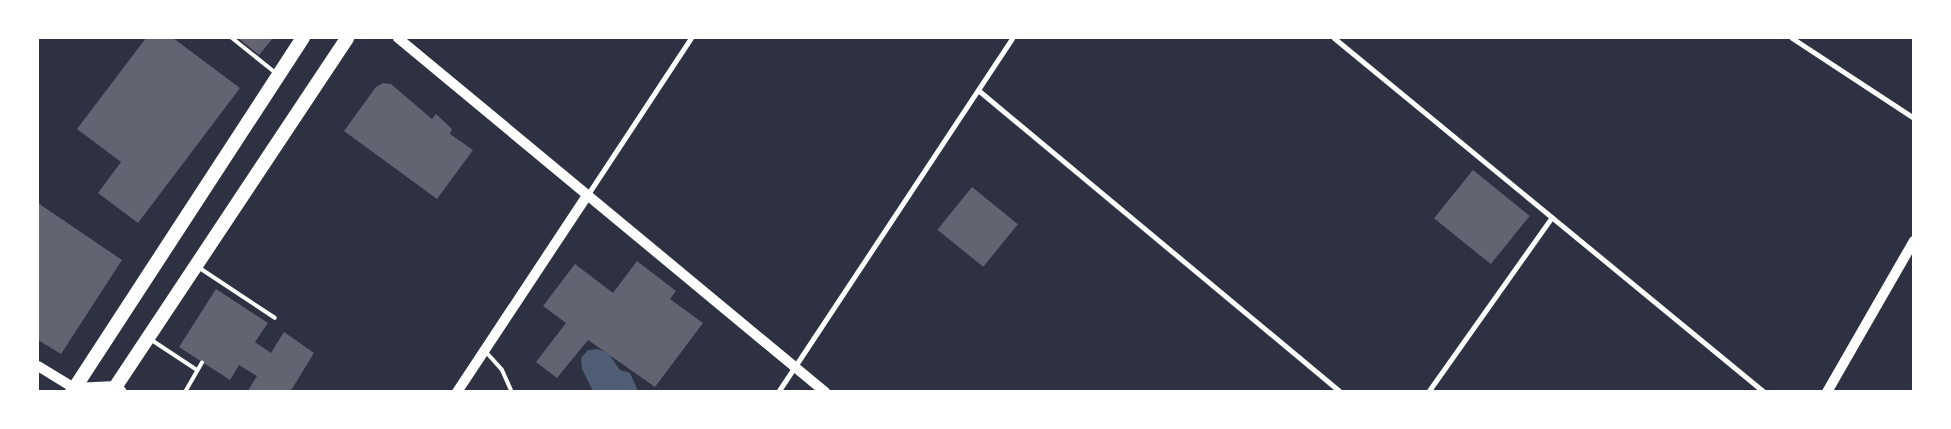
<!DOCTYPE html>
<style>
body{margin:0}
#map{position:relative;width:1951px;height:429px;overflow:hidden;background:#2d3142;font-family:Merriweather,serif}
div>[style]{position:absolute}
.water>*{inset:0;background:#4f5d75}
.building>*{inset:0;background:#626471;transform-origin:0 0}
.service>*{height:4px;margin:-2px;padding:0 2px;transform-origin:2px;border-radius:2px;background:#fff}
.minor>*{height:5px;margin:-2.5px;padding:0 2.5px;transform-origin:2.5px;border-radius:2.5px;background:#fff}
.secondary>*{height:10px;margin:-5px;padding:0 5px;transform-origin:5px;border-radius:5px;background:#fff}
.trunk>*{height:14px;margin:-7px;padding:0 7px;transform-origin:7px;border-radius:7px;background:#fff}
span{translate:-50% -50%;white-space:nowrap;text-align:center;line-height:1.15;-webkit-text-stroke:5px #fff;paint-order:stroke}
.frame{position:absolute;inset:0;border:39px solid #fff;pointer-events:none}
</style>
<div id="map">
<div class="water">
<div style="clip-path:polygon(598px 349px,608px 353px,620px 370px,630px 373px,638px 391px,593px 391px,582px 369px,581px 358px,588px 350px)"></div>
</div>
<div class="building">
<div style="clip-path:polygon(146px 38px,173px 38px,240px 88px,138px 223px,98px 193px,121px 162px,77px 129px)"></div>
<div style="clip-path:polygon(238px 38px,273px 38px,259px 55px)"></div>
<div style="clip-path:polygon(383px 83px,391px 84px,432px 119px,436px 114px,452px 129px,450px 134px,473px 150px,437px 199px,344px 131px,376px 87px)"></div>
<div style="left:1473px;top:170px;width:73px;height:62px;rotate:39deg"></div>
<div style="left:972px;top:187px;width:59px;height:55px;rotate:39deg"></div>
<div style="clip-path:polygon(38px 203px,122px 260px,61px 354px,38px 340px)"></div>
<div style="clip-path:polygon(637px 261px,676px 291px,670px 299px,703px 323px,655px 387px,588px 340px,557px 378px,536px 362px,566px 323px,543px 306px,575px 264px,613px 293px)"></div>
<div style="clip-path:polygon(216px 289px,268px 323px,255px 342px,271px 353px,284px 332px,314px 353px,290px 392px,247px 392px,257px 376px,239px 365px,230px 380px,179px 347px)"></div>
</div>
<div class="service">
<div style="left:232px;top:38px;width:58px;rotate:38.7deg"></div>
<div style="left:198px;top:267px;width:92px;rotate:33.5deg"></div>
<div style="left:150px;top:339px;width:56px;rotate:33.4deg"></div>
<div style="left:486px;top:352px;width:24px;rotate:48deg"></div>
<div style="left:502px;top:370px;width:24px;rotate:66deg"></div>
<div style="left:185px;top:392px;width:34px;rotate:-60deg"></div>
</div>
<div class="minor">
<div style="left:1334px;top:38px;width:557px;rotate:39.46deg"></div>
<div style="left:1792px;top:38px;width:146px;rotate:33.3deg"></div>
<div style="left:978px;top:90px;width:471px;rotate:39.8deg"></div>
<div style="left:588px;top:194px;width:187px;rotate:-56.6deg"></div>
<div style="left:778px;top:392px;width:424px;rotate:-56.5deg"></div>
<div style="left:1428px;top:392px;width:214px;rotate:-54.7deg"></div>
</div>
<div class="secondary">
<div style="left:398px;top:38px;width:555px;rotate:39.66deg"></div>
<div style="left:38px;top:366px;width:42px;rotate:31.4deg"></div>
<div style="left:74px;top:388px;width:42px;rotate:-2.7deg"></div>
<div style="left:116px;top:386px;width:8px;rotate:45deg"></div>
<div style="left:457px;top:392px;width:237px;rotate:-56.5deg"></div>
<div style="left:1827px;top:392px;width:174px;rotate:-60.1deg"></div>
</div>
<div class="trunk">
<div style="left:72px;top:392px;width:423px;rotate:-56.9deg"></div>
<div style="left:112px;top:392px;width:425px;rotate:-56.4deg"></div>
</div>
<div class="frame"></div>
</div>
